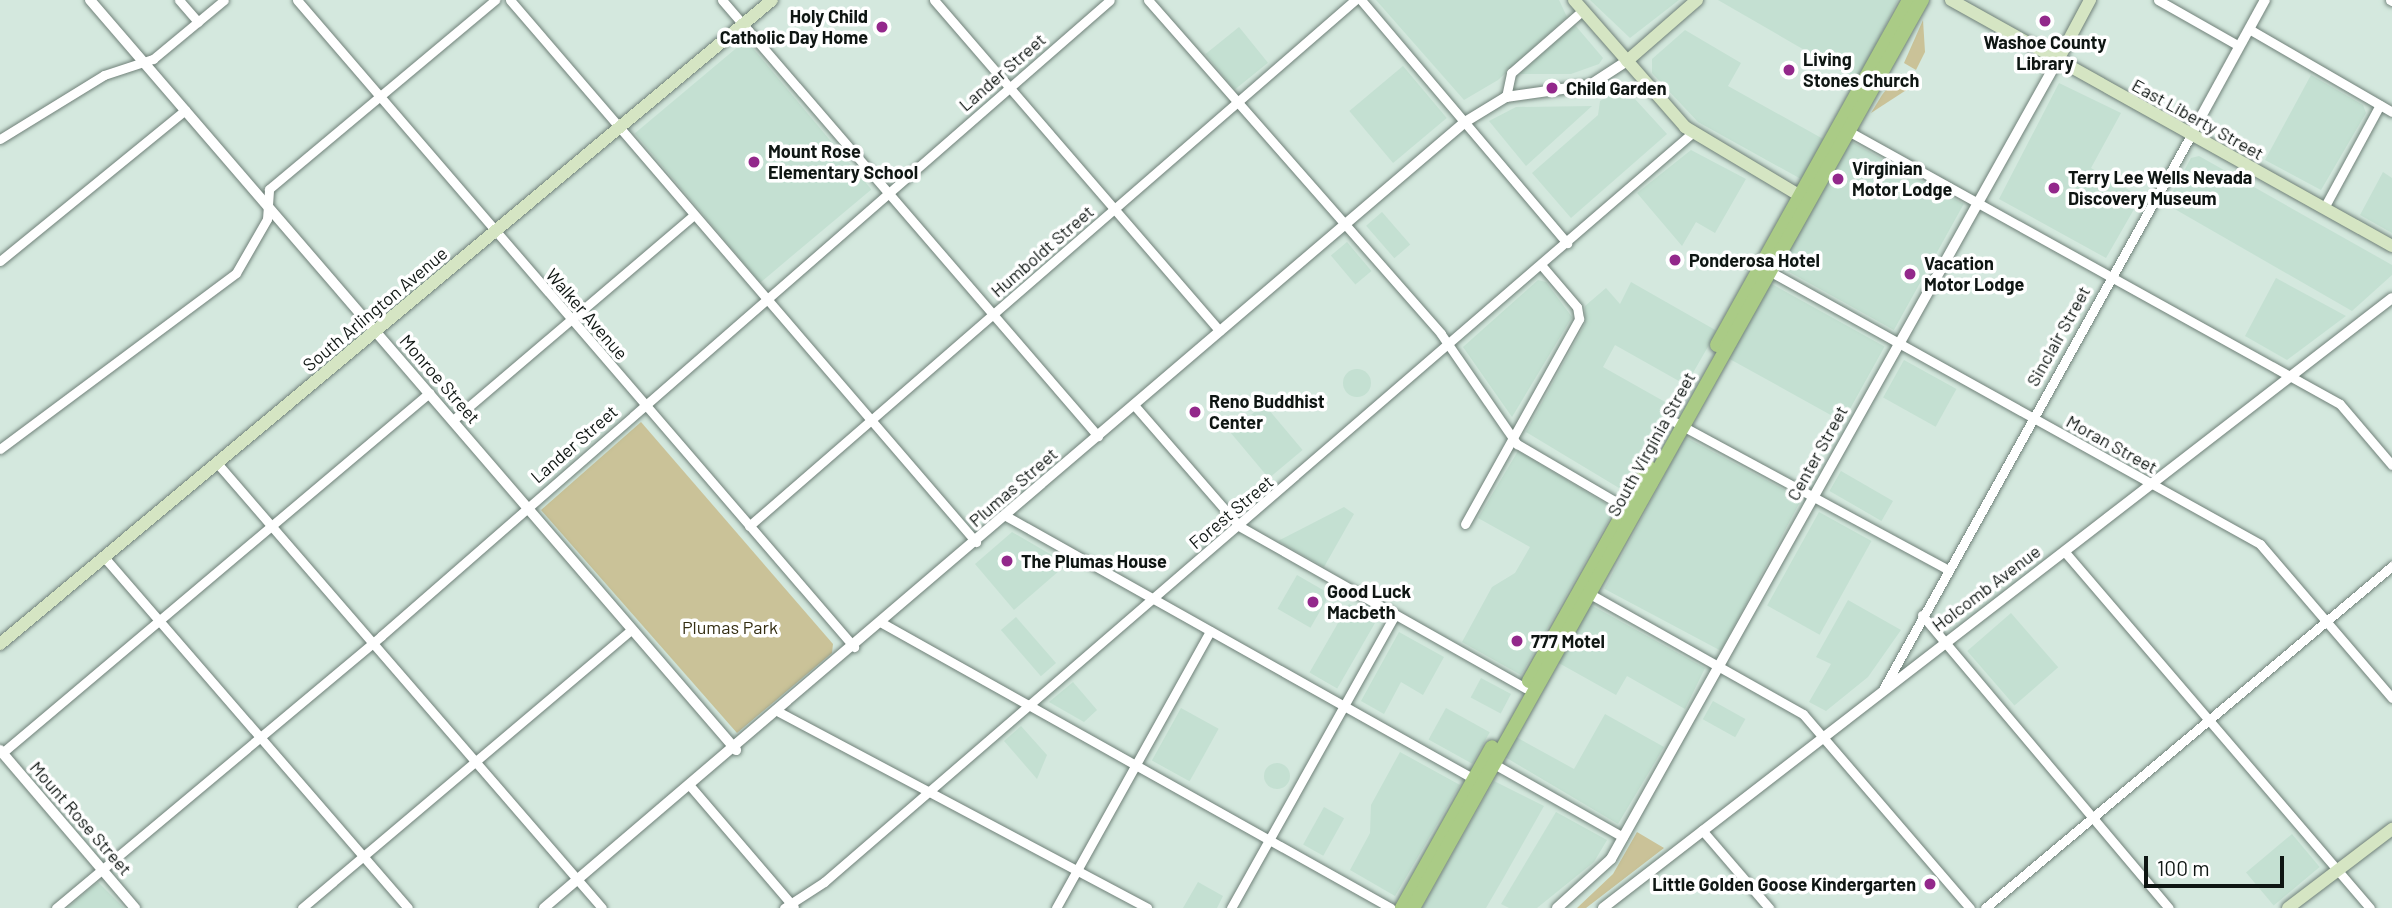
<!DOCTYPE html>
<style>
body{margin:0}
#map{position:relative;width:2392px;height:908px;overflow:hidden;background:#d4e8de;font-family:Barlow,sans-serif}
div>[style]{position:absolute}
.built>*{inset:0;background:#c4e0d2;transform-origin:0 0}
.round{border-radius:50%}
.green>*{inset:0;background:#cac298}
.roads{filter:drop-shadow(0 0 2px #708179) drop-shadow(0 0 2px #708179)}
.minor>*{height:9px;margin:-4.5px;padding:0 4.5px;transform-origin:4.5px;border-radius:4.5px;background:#fff}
.tertiary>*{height:10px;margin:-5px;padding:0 5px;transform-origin:5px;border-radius:5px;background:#fff}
.secondary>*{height:12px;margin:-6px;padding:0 6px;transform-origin:6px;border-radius:6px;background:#d5e5c3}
.primary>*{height:14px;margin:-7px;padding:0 7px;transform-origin:7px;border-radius:7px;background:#aacb86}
.dots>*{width:19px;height:19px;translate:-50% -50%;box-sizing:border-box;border:4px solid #fff;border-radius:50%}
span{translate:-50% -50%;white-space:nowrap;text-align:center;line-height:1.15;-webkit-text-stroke:7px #fff;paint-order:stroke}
.poi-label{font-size:18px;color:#0f1613;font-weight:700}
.right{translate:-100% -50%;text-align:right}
.left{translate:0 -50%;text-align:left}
.street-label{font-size:18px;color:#0f1613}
.park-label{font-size:18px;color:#342e12}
.scale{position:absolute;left:2144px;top:856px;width:140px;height:32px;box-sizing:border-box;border:4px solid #0f1613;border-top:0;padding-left:9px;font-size:21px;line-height:24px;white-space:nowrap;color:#0f1613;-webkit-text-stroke:5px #fff;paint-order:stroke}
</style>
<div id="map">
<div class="built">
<div style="clip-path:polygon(1376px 0,1559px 0,1567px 17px,1498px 80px,1464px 100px)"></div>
<div style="clip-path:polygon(1590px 0,1679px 0,1630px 38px)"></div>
<div style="clip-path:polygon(1718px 0,1898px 0,1858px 81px)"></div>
<div style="clip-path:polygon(1575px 25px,1603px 58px,1599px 64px,1571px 74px,1519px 74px)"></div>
<div style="left:1239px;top:27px;width:46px;height:43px;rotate:51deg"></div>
<div style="clip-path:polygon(1685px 30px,1741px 63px,1728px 86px,1825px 140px,1801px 179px,1698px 122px,1652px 73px,1652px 59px)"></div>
<div style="left:746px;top:40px;width:195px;height:145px;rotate:50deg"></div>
<div style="left:1403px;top:66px;width:68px;height:70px;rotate:50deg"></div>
<div style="clip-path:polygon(2311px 75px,2363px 105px,2366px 113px,2321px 190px,2265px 160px)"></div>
<div style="clip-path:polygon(2059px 83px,2121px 113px,2091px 168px,2141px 197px,2106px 258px,1999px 199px)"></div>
<div style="clip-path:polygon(1624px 87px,1667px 134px,1571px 218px,1532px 173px,1598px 115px,1600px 101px)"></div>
<div style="clip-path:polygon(1592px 106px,1526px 166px,1489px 121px,1516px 107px)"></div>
<div style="left:1850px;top:141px;width:130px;height:144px;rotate:29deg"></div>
<div style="clip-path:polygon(1691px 150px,1746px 179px,1715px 233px,1696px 222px,1682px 246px,1637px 193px)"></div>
<div style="clip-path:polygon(2199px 156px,2392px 265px,2392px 275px,2352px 311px,2166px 204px,2191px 158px)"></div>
<div style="clip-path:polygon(2383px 172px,2392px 178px,2392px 233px,2360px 215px)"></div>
<div style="left:1382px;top:212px;width:43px;height:21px;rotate:49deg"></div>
<div style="left:1347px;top:242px;width:38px;height:21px;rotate:50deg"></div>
<div style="clip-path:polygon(2276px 278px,2346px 316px,2287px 360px,2245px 336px)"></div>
<div style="clip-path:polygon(1538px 280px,1546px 282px,1572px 317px,1512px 417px,1463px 347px)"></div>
<div style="clip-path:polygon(1631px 282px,1717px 331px,1686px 385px,1615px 345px,1603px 367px,1674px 407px,1624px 491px,1526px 432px,1585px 324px,1585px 306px,1606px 288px,1620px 304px)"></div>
<div style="left:1770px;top:283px;width:131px;height:86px;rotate:29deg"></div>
<div style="left:1904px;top:360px;width:60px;height:43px;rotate:29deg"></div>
<div class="round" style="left:1343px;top:369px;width:28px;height:28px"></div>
<div style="left:1264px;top:404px;width:60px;height:44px;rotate:50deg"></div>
<div style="left:1685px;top:437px;width:132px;height:172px;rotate:28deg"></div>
<div style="clip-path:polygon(1518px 451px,1615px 509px,1521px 675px,1462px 642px,1492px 587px,1515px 573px,1530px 547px,1478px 518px)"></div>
<div style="left:1841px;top:471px;width:60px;height:23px;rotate:30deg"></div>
<div style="clip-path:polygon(1344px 507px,1354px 514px,1324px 567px,1278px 541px)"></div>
<div style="left:1819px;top:512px;width:60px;height:107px;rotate:29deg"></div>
<div style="clip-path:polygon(1012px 532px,1067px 564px,1014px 610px,975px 564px)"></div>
<div style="left:1297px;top:575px;width:38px;height:39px;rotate:30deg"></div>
<div style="clip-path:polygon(1848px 600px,1901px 630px,1868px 677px,1826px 711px,1809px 702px,1831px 664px,1816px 657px)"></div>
<div style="left:1349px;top:604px;width:32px;height:79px;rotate:30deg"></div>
<div style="clip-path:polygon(1591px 605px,1705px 668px,1685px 709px,1627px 676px,1616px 695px,1557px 662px)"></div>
<div style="left:2011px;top:613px;width:72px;height:58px;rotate:49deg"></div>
<div style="left:1016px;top:617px;width:61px;height:20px;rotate:49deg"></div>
<div style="clip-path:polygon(1399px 632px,1444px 657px,1423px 695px,1401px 682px,1384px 714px,1361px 701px)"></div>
<div style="left:1481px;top:678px;width:34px;height:22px;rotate:28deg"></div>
<div style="clip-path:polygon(1073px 682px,1097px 710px,1084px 722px,1049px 702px)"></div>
<div style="left:1713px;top:701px;width:37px;height:21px;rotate:29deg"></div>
<div style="left:1181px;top:708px;width:43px;height:60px;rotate:29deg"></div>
<div style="left:1446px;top:708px;width:50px;height:36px;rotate:29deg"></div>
<div style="clip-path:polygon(1605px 714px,1664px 747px,1618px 824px,1505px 757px,1516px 737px,1574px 769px)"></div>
<div style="clip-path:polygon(1021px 726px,1047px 755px,1037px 779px,1004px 741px)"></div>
<div style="clip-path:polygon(1400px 752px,1460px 785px,1395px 896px,1350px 870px,1370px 833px,1371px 805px)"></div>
<div class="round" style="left:1264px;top:763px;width:26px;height:26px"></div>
<div style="clip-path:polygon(1494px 781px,1544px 806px,1504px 877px,1486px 908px,1422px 908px)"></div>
<div style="left:1324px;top:807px;width:23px;height:43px;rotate:29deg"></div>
<div style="clip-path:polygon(1556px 812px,1607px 840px,1594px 862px,1537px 908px,1509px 908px,1501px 904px)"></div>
<div style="left:2292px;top:834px;width:43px;height:60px;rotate:50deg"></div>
<div style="clip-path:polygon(98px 882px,124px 908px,67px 908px,95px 884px)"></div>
<div style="clip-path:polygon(1198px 882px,1223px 896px,1217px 908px,1183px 908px)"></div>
</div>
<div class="green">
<div style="clip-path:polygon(1923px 20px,1925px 52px,1916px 70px,1904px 63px)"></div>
<div style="clip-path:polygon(1898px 74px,1911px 87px,1871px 113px,1882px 95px)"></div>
<div style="clip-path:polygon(641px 422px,833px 644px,832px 653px,737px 733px,541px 510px)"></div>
<div style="clip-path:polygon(1637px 832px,1664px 848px,1586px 908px,1577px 908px,1613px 874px)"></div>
</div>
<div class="roads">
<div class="minor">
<div style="left:179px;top:0;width:29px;rotate:49deg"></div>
<div style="left:297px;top:0;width:854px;rotate:49.27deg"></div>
<div style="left:510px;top:0;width:715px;rotate:49.31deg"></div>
<div style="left:722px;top:0;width:576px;rotate:49.23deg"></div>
<div style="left:934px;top:0;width:437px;rotate:49.2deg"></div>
<div style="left:1148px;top:0;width:444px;rotate:48.7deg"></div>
<div style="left:1441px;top:334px;width:134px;rotate:55.4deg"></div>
<div style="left:1517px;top:444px;width:125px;rotate:30.3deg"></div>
<div style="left:1361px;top:0;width:319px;rotate:49.7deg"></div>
<div style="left:2158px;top:0;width:93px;rotate:29.6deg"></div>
<div style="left:2390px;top:0;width:2px;rotate:27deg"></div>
<div style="left:2249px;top:29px;width:165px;rotate:30.1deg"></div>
<div style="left:1506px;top:97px;width:25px;rotate:-78deg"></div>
<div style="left:1511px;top:73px;width:96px;rotate:-41.2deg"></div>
<div style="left:1850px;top:132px;width:560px;rotate:29.03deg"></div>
<div style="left:2340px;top:404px;width:80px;rotate:49.6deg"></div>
<div style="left:0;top:139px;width:122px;rotate:-31.6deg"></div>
<div style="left:104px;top:75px;width:52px;rotate:-18.1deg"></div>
<div style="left:153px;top:59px;width:92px;rotate:-39.7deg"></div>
<div style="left:2324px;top:208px;width:117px;rotate:-61.5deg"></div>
<div style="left:0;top:261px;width:239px;rotate:-39.2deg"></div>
<div style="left:1771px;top:272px;width:560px;rotate:29.08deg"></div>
<div style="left:2260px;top:544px;width:203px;rotate:49.4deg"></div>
<div style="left:1134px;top:405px;width:160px;rotate:49deg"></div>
<div style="left:1239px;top:526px;width:329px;rotate:29.5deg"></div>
<div style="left:453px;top:420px;width:316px;rotate:-40.4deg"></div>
<div style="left:1675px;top:422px;width:309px;rotate:28.4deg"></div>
<div style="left:0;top:449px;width:294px;rotate:-36.7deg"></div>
<div style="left:236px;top:273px;width:62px;rotate:-60.1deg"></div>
<div style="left:267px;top:219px;width:30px;rotate:-86deg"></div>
<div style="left:269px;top:189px;width:295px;rotate:-39.9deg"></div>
<div style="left:217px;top:463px;width:588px;rotate:49.13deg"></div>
<div style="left:1006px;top:516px;width:537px;rotate:29.33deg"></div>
<div style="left:1465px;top:524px;width:235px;rotate:-60.9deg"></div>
<div style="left:1579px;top:319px;width:12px;rotate:-99deg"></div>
<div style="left:1577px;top:307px;width:54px;rotate:-130.5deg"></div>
<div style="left:749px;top:526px;width:802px;rotate:-40.96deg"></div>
<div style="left:2064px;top:551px;width:470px;rotate:49.4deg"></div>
<div style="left:104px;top:557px;width:464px;rotate:49.1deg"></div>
<div style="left:1590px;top:594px;width:244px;rotate:29.4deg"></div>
<div style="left:1803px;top:714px;width:256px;rotate:49.3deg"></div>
<div style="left:1922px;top:615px;width:383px;rotate:49.9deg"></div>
<div style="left:882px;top:623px;width:583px;rotate:29.25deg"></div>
<div style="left:1882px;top:691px;width:636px;rotate:-60.94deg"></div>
<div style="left:779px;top:712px;width:417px;rotate:28deg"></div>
<div style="left:2px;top:753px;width:559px;rotate:-40.13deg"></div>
<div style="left:1494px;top:764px;width:148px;rotate:29.5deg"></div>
<div style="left:691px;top:787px;width:158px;rotate:49.4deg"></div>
<div style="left:1702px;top:830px;width:103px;rotate:49.3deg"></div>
<div style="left:56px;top:908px;width:424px;rotate:-39.9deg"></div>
<div style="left:381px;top:636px;width:967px;rotate:-41.1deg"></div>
<div style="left:302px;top:908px;width:432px;rotate:-40.2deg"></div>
<div style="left:784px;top:908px;width:48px;rotate:-33deg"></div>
<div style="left:824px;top:882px;width:1146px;rotate:-40.79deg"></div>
<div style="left:1056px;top:908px;width:317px;rotate:-60.9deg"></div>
<div style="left:1231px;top:908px;width:336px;rotate:-60.8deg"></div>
<div style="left:1985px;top:908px;width:532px;rotate:-40.04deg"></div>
</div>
<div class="tertiary">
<div style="left:90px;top:0;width:990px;rotate:49.26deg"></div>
<div style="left:2191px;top:135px;width:154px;rotate:-61.3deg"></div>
<div style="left:0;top:750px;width:208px;rotate:49.5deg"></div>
<div style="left:544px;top:908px;width:1211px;rotate:-40.48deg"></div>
<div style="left:1465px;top:122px;width:48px;rotate:-31.4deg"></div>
<div style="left:1506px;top:97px;width:85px;rotate:-8.1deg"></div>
<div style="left:1590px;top:85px;width:44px;rotate:-33deg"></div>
<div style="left:1557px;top:908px;width:73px;rotate:-42.2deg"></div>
<div style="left:1611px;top:859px;width:916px;rotate:-60.78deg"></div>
<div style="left:1603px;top:908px;width:997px;rotate:-37.71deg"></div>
</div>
<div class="secondary">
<div style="left:1574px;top:0;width:169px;rotate:48.8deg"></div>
<div style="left:1685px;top:127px;width:142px;rotate:30.9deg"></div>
<div style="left:1951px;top:0;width:505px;rotate:29.15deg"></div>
<div style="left:2058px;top:60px;width:68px;rotate:-61.9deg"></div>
<div style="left:1627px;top:61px;width:93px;rotate:-41.1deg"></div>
<div style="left:0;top:644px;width:1005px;rotate:-39.83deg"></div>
<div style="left:2288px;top:908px;width:131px;rotate:-37.2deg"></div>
</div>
<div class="primary">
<div style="left:1717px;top:345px;width:395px;rotate:-60.9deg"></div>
<div style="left:1529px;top:681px;width:245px;rotate:-60.7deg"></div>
<div style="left:1402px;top:908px;width:184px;rotate:-60.8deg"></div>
<div style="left:1413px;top:908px;width:1041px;rotate:-60.73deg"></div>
</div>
</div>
<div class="dots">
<div style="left:2045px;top:21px;background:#93288b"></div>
<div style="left:882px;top:27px;background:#93288b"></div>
<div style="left:1789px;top:70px;background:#93288b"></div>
<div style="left:1552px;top:88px;background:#93288b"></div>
<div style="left:754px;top:162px;background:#93288b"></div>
<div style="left:1838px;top:179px;background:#93288b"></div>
<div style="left:2054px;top:188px;background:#93288b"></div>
<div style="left:1675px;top:260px;background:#93288b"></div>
<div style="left:1910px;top:274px;background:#93288b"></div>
<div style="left:1195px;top:412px;background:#93288b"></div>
<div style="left:1007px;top:561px;background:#93288b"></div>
<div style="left:1313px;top:602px;background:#93288b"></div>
<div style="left:1517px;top:641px;background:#93288b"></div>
<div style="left:1930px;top:884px;background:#93288b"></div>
</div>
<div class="poi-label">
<span class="right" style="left:868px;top:27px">Holy Child<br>Catholic Day Home</span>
<span style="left:2045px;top:53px">Washoe County<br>Library</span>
<span class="left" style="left:1803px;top:70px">Living<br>Stones Church</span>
<span class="left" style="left:1566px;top:88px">Child Garden</span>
<span class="left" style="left:768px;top:162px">Mount Rose<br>Elementary School</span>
<span class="left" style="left:1852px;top:179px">Virginian<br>Motor Lodge</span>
<span class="left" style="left:2068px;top:188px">Terry Lee Wells Nevada<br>Discovery Museum</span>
<span class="left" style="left:1689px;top:260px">Ponderosa Hotel</span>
<span class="left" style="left:1924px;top:274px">Vacation<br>Motor Lodge</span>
<span class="left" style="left:1209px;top:412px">Reno Buddhist<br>Center</span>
<span class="left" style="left:1021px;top:561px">The Plumas House</span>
<span class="left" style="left:1327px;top:602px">Good Luck<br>Macbeth</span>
<span class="left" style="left:1531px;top:641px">777 Motel</span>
<span class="right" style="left:1916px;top:884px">Little Golden Goose Kindergarten</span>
</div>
<div class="street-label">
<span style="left:1002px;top:72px;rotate:-41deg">Lander Street</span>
<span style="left:2198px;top:119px;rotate:29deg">East Liberty Street</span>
<span style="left:1042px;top:251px;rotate:-41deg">Humboldt Street</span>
<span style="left:375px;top:309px;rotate:-40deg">South Arlington Avenue</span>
<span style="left:587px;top:314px;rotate:49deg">Walker Avenue</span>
<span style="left:2058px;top:336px;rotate:-61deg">Sinclair Street</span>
<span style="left:440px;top:379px;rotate:49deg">Monroe Street</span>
<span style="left:574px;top:444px;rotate:-41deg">Lander Street</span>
<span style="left:1651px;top:444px;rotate:-61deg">South Virginia Street</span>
<span style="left:2112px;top:444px;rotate:29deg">Moran Street</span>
<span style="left:1817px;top:453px;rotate:-61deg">Center Street</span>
<span style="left:1013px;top:487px;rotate:-41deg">Plumas Street</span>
<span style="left:1231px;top:512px;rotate:-40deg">Forest Street</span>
<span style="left:1986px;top:588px;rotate:-37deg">Holcomb Avenue</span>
<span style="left:81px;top:818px;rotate:49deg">Mount Rose Street</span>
</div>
<div class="park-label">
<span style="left:730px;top:627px">Plumas Park</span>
</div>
<div class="scale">100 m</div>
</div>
